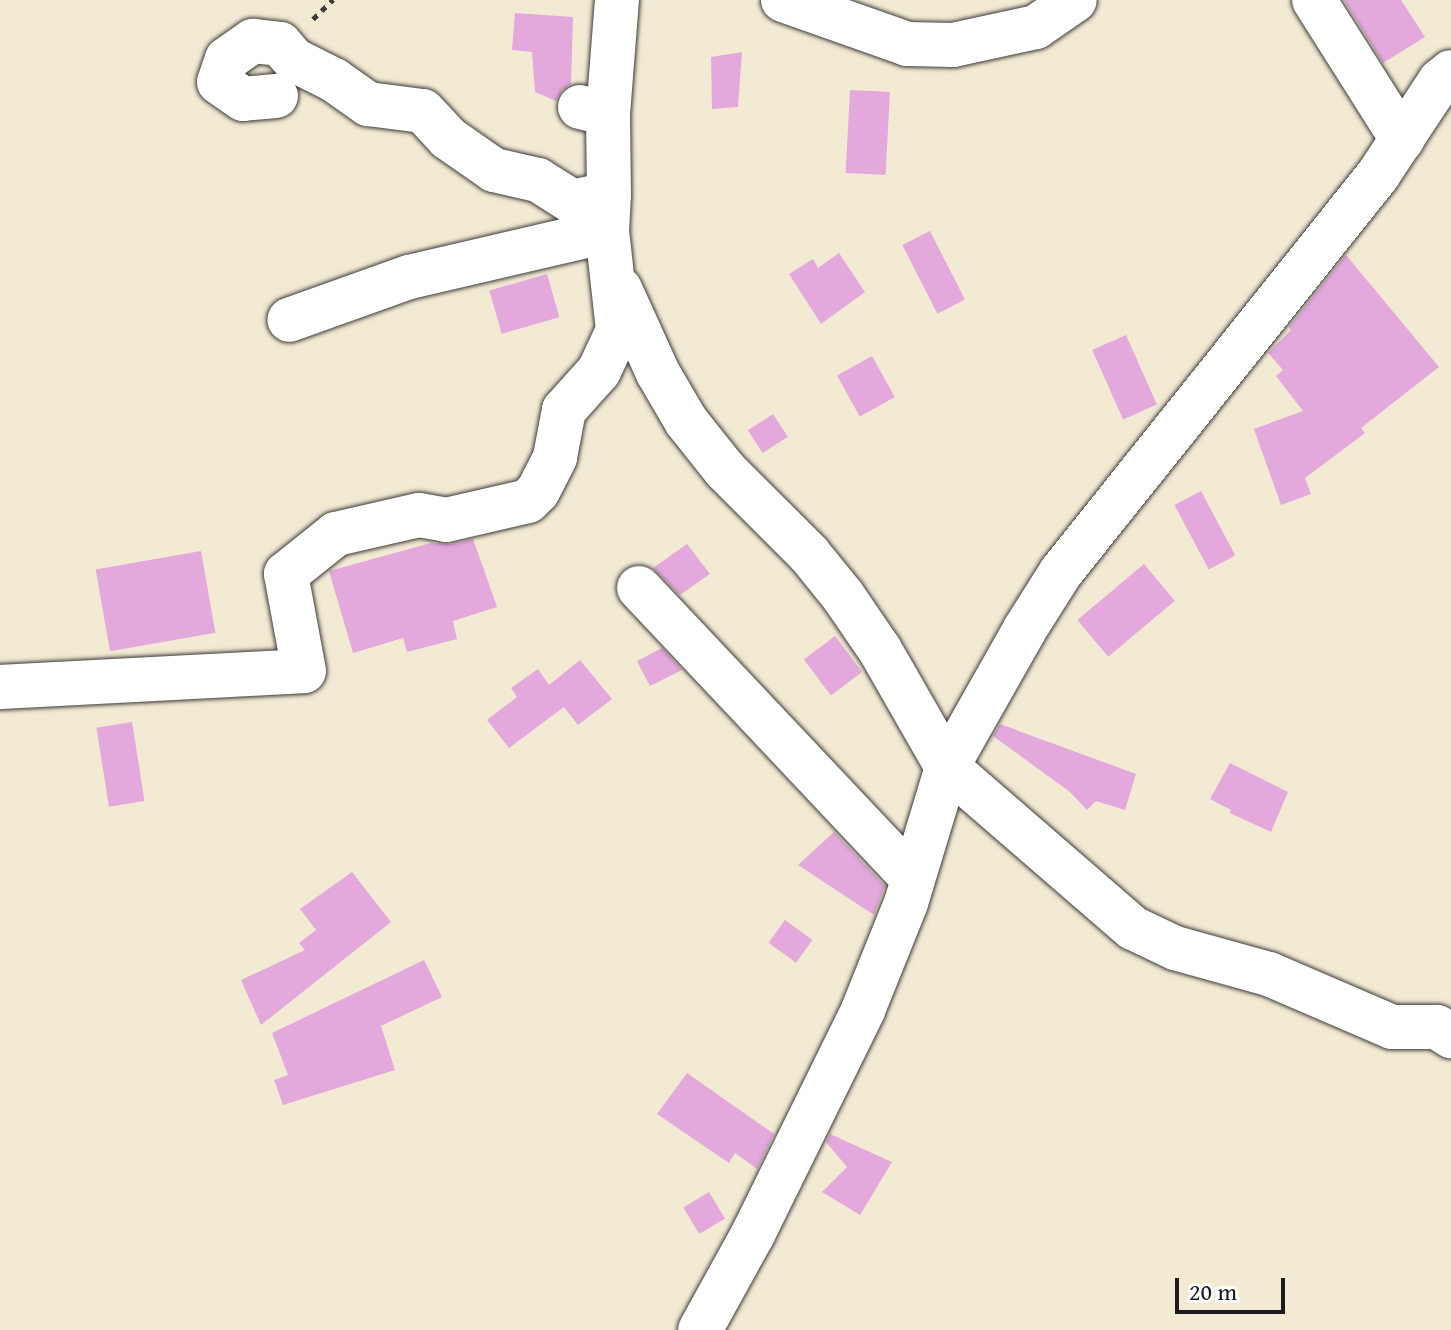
<!DOCTYPE html>
<style>
body{margin:0}
#map{position:relative;width:1451px;height:1330px;overflow:hidden;background:#f3ead4;font-family:"Gentium Book Plus",serif}
div>[style]{position:absolute}
.building>*{inset:0;background:#e3a8dc;transform-origin:0 0}
.path>*{height:5px;margin-top:-2.5px;transform-origin:0;background:repeating-linear-gradient(90deg,#3c3b38 0 6px,transparent 0 12px)}
.roads{filter:drop-shadow(0 0 2px #3c3b38) drop-shadow(0 0 2px #3c3b38)}
.minor>*{height:44px;margin:-22px;padding:0 22px;transform-origin:22px;border-radius:22px;background:#fff}
span{translate:-50% -50%;white-space:nowrap;text-align:center;line-height:1.15;-webkit-text-stroke:6px #fff;paint-order:stroke}
.scale{position:absolute;left:1175px;top:1278px;width:110px;height:36px;box-sizing:border-box;border:4px solid #1c1c1c;border-top:0;padding-left:10px;font-size:24px;line-height:28px;white-space:nowrap;color:#1c1c1c;-webkit-text-stroke:6px #fff;paint-order:stroke}
</style>
<div id="map">
<div class="building">
<div style="clip-path:polygon(1344px 0,1401px 0,1425px 37px,1383px 63px)"></div>
<div style="clip-path:polygon(515px 13px,573px 17px,571px 84px,562px 90px,556px 101px,535px 92px,532px 52px,512px 50px)"></div>
<div style="clip-path:polygon(742px 52px,738px 107px,712px 109px,711px 57px)"></div>
<div style="left:850px;top:90px;width:40px;height:83px;rotate:3deg"></div>
<div style="left:930px;top:231px;width:77px;height:31px;rotate:63deg"></div>
<div style="clip-path:polygon(839px 253px,865px 292px,821px 324px,789px 274px,813px 259px,818px 268px)"></div>
<div style="clip-path:polygon(1346px 255px,1439px 367px,1361px 428px,1365px 433px,1305px 478px,1311px 494px,1281px 505px,1254px 429px,1303px 411px,1276px 376px,1283px 370px,1268px 353px,1291px 330px,1289px 327px)"></div>
<div style="left:547px;top:274px;width:45px;height:60px;rotate:74deg"></div>
<div style="left:1126px;top:335px;width:76px;height:37px;rotate:66deg"></div>
<div style="left:872px;top:356px;width:47px;height:40px;rotate:61deg"></div>
<div style="left:773px;top:414px;width:27px;height:30px;rotate:57deg"></div>
<div style="left:1201px;top:491px;width:73px;height:30px;rotate:62deg"></div>
<div style="clip-path:polygon(473px 539px,497px 607px,453px 621px,457px 639px,407px 652px,403px 638px,353px 653px,329px 571px,431px 543px,451px 544px)"></div>
<div style="clip-path:polygon(687px 544px,710px 574px,680px 595px,653px 568px)"></div>
<div style="left:201px;top:551px;width:83px;height:107px;rotate:80deg"></div>
<div style="left:1144px;top:564px;width:48px;height:87px;rotate:50deg"></div>
<div style="left:835px;top:636px;width:45px;height:39px;rotate:53deg"></div>
<div style="clip-path:polygon(662px 648px,682px 670px,650px 686px,637px 661px)"></div>
<div style="clip-path:polygon(580px 660px,612px 699px,578px 725px,564px 707px,509px 748px,487px 720px,517px 697px,511px 688px,538px 669px,549px 685px)"></div>
<div style="left:132px;top:722px;width:80px;height:36px;rotate:81deg"></div>
<div style="clip-path:polygon(1000px 724px,1136px 774px,1125px 810px,1096px 801px,1087px 810px,1070px 792px,993px 736px)"></div>
<div style="clip-path:polygon(1230px 763px,1288px 792px,1271px 832px,1230px 813px,1231px 810px,1210px 799px)"></div>
<div style="clip-path:polygon(834px 832px,885px 886px,874px 915px,798px 865px)"></div>
<div style="clip-path:polygon(352px 872px,391px 922px,261px 1025px,241px 980px,305px 950px,299px 943px,316px 930px,300px 909px)"></div>
<div style="left:785px;top:920px;width:34px;height:28px;rotate:36deg"></div>
<div style="clip-path:polygon(424px 960px,442px 997px,381px 1026px,395px 1070px,283px 1105px,274px 1080px,288px 1075px,272px 1033px)"></div>
<div style="clip-path:polygon(687px 1073px,774px 1134px,757px 1169px,735px 1153px,729px 1163px,657px 1114px)"></div>
<div style="clip-path:polygon(830px 1134px,892px 1162px,860px 1215px,822px 1192px,847px 1167px,826px 1142px)"></div>
<div style="left:709px;top:1192px;width:31px;height:30px;rotate:59deg"></div>
</div>
<div class="path">
<div style="left:313px;top:19px;width:28px;rotate:-44deg"></div>
</div>
<div class="roads">
<div class="minor">
<div style="left:783px;top:0;width:132px;rotate:19.5deg"></div>
<div style="left:907px;top:44px;width:46px;rotate:1.2deg"></div>
<div style="left:953px;top:45px;width:85px;rotate:-12.2deg"></div>
<div style="left:1036px;top:27px;width:47px;rotate:-34.7deg"></div>
<div style="left:1314px;top:0;width:165px;rotate:57.7deg"></div>
<div style="left:276px;top:96px;width:33px;rotate:175deg"></div>
<div style="left:243px;top:99px;width:29px;rotate:-145deg"></div>
<div style="left:219px;top:82px;width:24px;rotate:-71deg"></div>
<div style="left:227px;top:59px;width:32px;rotate:-35deg"></div>
<div style="left:253px;top:41px;width:27px;rotate:6deg"></div>
<div style="left:280px;top:44px;width:21px;rotate:49deg"></div>
<div style="left:294px;top:60px;width:45px;rotate:26.6deg"></div>
<div style="left:334px;top:80px;width:42px;rotate:35.2deg"></div>
<div style="left:368px;top:104px;width:55px;rotate:7.3deg"></div>
<div style="left:423px;top:111px;width:37px;rotate:47deg"></div>
<div style="left:448px;top:138px;width:56px;rotate:34.8deg"></div>
<div style="left:494px;top:170px;width:45px;rotate:12.8deg"></div>
<div style="left:538px;top:180px;width:41px;rotate:32.2deg"></div>
<div style="left:573px;top:202px;width:37px;rotate:-13deg"></div>
<div style="left:609px;top:194px;width:37px;rotate:93deg"></div>
<div style="left:580px;top:107px;width:29px;rotate:14deg"></div>
<div style="left:608px;top:114px;width:80px;rotate:89.3deg"></div>
<div style="left:608px;top:114px;width:114px;rotate:-85.5deg"></div>
<div style="left:620px;top:289px;width:92px;rotate:65.7deg"></div>
<div style="left:658px;top:373px;width:56px;rotate:59.7deg"></div>
<div style="left:686px;top:421px;width:63px;rotate:51.5deg"></div>
<div style="left:725px;top:470px;width:119px;rotate:45deg"></div>
<div style="left:809px;top:554px;width:54px;rotate:51deg"></div>
<div style="left:843px;top:596px;width:65px;rotate:55.6deg"></div>
<div style="left:880px;top:650px;width:135px;rotate:60.2deg"></div>
<div style="left:947px;top:767px;width:246px;rotate:40.9deg"></div>
<div style="left:1133px;top:928px;width:47px;rotate:25.5deg"></div>
<div style="left:1175px;top:948px;width:98px;rotate:15.5deg"></div>
<div style="left:1269px;top:974px;width:134px;rotate:23.3deg"></div>
<div style="left:1392px;top:1027px;width:45px"></div>
<div style="left:1437px;top:1027px;width:17px;rotate:33deg"></div>
<div style="left:639px;top:588px;width:397px;rotate:46.7deg"></div>
<div style="left:0;top:687px;width:304px;rotate:-3deg"></div>
<div style="left:304px;top:671px;width:99px;rotate:-100.5deg"></div>
<div style="left:286px;top:574px;width:64px;rotate:-38.7deg"></div>
<div style="left:336px;top:534px;width:85px;rotate:-12.9deg"></div>
<div style="left:419px;top:515px;width:27px;rotate:10deg"></div>
<div style="left:446px;top:520px;width:84px;rotate:-13deg"></div>
<div style="left:528px;top:501px;width:14px;rotate:-45deg"></div>
<div style="left:538px;top:491px;width:38px;rotate:-63deg"></div>
<div style="left:555px;top:457px;width:48px;rotate:-79.2deg"></div>
<div style="left:564px;top:410px;width:52px;rotate:-48.1deg"></div>
<div style="left:599px;top:371px;width:45px;rotate:-65.1deg"></div>
<div style="left:618px;top:330px;width:100px;rotate:-96.3deg"></div>
<div style="left:607px;top:231px;width:203px;rotate:166.9deg"></div>
<div style="left:409px;top:277px;width:127px;rotate:160.3deg"></div>
<div style="left:700px;top:1330px;width:110px;rotate:-61.1deg"></div>
<div style="left:753px;top:1234px;width:250px;rotate:-63.8deg"></div>
<div style="left:863px;top:1010px;width:115px;rotate:-68.1deg"></div>
<div style="left:906px;top:903px;width:142px;rotate:-73.2deg"></div>
<div style="left:947px;top:767px;width:159px;rotate:-60.5deg"></div>
<div style="left:1025px;top:629px;width:67px;rotate:-57.7deg"></div>
<div style="left:1061px;top:572px;width:508px;rotate:-51.39deg"></div>
<div style="left:1378px;top:175px;width:113px;rotate:-56.6deg"></div>
<div style="left:1440px;top:81px;width:14px;rotate:-39deg"></div>
</div>
</div>
<div class="scale">20 m</div>
</div>
